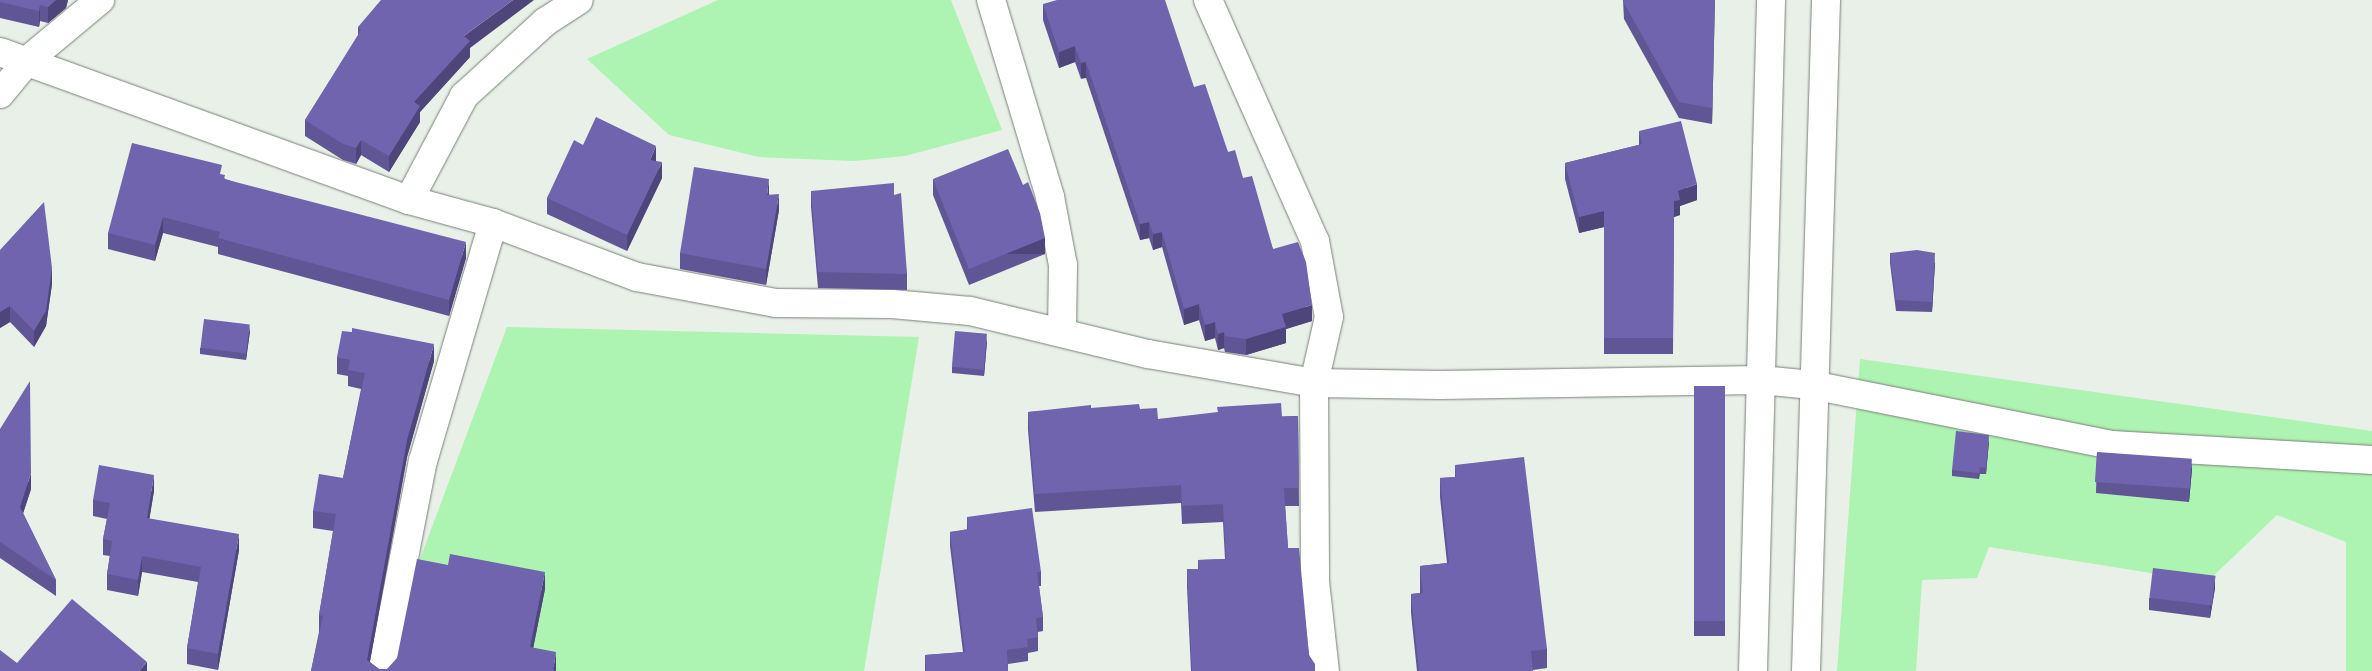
<!DOCTYPE html>
<style>
body{margin:0}
#map{position:relative;width:2372px;height:671px;overflow:hidden;background:#e8f0e8;font-family:Figtree,sans-serif}
div>[style]{position:absolute}
.green>*{inset:0;background:#adf3b1}
.roads{filter:drop-shadow(0 0 1px #798079) drop-shadow(0 0 1px #798079)}
.minor>*{height:28px;margin:-14px;padding:0 14px;transform-origin:14px;border-radius:14px;background:#fff}
.wall>*{inset:0;background:#605696;transform-origin:0 0}
.shaded-wall>*{inset:0;background:#4e467a;transform-origin:0 0}
.building>*{inset:0;background:#7064af;transform-origin:0 0}
span{translate:-50% -50%;white-space:nowrap;text-align:center;line-height:1.15;-webkit-text-stroke:5px #e8f0e8;paint-order:stroke}
</style>
<div id="map">
<div class="green">
<div style="clip-path:polygon(718px 0,951px 0,1002px 130px,905px 156px,855px 161px,759px 157px,669px 135px,587px 59px)"></div>
<div style="clip-path:polygon(507px 327px,919px 337px,864px 671px,395px 671px,420px 559px)"></div>
<div style="clip-path:polygon(1860px 359px,2372px 431px,2372px 671px,2346px 671px,2346px 542px,2277px 515px,2207px 582px,1989px 547px,1977px 578px,1922px 580px,1916px 671px,1837px 671px)"></div>
</div>
<div class="roads">
<div class="minor">
<div style="left:991px;top:0;width:206px;rotate:73.3deg"></div>
<div style="left:1050px;top:197px;width:69px;rotate:79.2deg"></div>
<div style="left:1063px;top:265px;width:66px;rotate:90.9deg"></div>
<div style="left:1208px;top:0;width:264px;rotate:66.1deg"></div>
<div style="left:1315px;top:241px;width:77px;rotate:79.6deg"></div>
<div style="left:1329px;top:317px;width:68px;rotate:102.8deg"></div>
<div style="left:1314px;top:383px;width:198px;rotate:89.7deg"></div>
<div style="left:1315px;top:581px;width:91px;rotate:83.7deg"></div>
<div style="left:0;top:52px;width:435px;rotate:19.9deg"></div>
<div style="left:409px;top:200px;width:87px;rotate:15.3deg"></div>
<div style="left:493px;top:223px;width:154px;rotate:20.6deg"></div>
<div style="left:637px;top:277px;width:141px;rotate:10.6deg"></div>
<div style="left:776px;top:303px;width:116px;rotate:0.5deg"></div>
<div style="left:892px;top:304px;width:78px;rotate:5.1deg"></div>
<div style="left:970px;top:311px;width:183px;rotate:13.6deg"></div>
<div style="left:1148px;top:354px;width:169px;rotate:9.9deg"></div>
<div style="left:1314px;top:383px;width:126px;rotate:0.9deg"></div>
<div style="left:1440px;top:385px;width:321px;rotate:-0.9deg"></div>
<div style="left:1761px;top:380px;width:51px;rotate:5.6deg"></div>
<div style="left:1812px;top:385px;width:307px;rotate:11.3deg"></div>
<div style="left:2113px;top:445px;width:259px;rotate:3.3deg"></div>
<div style="left:0;top:94px;width:44px;rotate:-50.5deg"></div>
<div style="left:28px;top:60px;width:94px;rotate:-39.8deg"></div>
<div style="left:409px;top:200px;width:118px;rotate:-62.1deg"></div>
<div style="left:464px;top:96px;width:110px;rotate:-42.4deg"></div>
<div style="left:545px;top:22px;width:40px;rotate:-32.9deg"></div>
<div style="left:382px;top:671px;width:214px;rotate:-79deg"></div>
<div style="left:423px;top:461px;width:248px;rotate:-73.6deg"></div>
<div style="left:1753px;top:671px;width:671px;rotate:-88.46deg"></div>
<div style="left:1806px;top:671px;width:671px;rotate:-88.29deg"></div>
</div>
</div>
<div class="wall">
<div style="clip-path:polygon(0 0,68px 0,66px 8px,48px 23px,40px 21px,39px 27px,0 18px)"></div>
<div style="clip-path:polygon(1623px 0,1715px 0,1712px 124px,1679px 118px,1624px 19px)"></div>
<div style="clip-path:polygon(1043px 4px,1194px 87px,1228px 152px,1243px 178px,1273px 249px,1312px 321px,1286px 329px,1286px 343px,1246px 355px,1225px 352px,1224px 348px,1218px 350px,1215px 338px,1205px 341px,1199px 320px,1184px 325px,1162px 247px,1153px 250px,1149px 238px,1140px 240px,1086px 78px,1081px 79px,1075px 62px,1059px 68px,1043px 20px)"></div>
<div style="clip-path:polygon(358px 27px,470px 48px,470px 57px,420px 112px,420px 122px,389px 172px,361px 155px,356px 164px,343px 160px,305px 136px,305px 120px,358px 36px)"></div>
<div style="clip-path:polygon(1639px 131px,1697px 200px,1680px 206px,1680px 215px,1674px 217px,1673px 354px,1604px 354px,1604px 227px,1579px 233px,1565px 179px,1565px 163px,1639px 145px)"></div>
<div style="clip-path:polygon(583px 145px,656px 161px,662px 178px,627px 251px,547px 214px,547px 198px)"></div>
<div style="clip-path:polygon(222px 175px,225px 179px,466px 258px,449px 316px,218px 254px,218px 247px,163px 233px,155px 261px,108px 249px,108px 233px)"></div>
<div style="clip-path:polygon(933px 179px,1045px 254px,969px 285px,933px 195px)"></div>
<div style="clip-path:polygon(811px 191px,894px 195px,907px 274px,907px 290px,818px 288px,811px 207px)"></div>
<div style="clip-path:polygon(769px 194px,779px 210px,766px 285px,680px 269px,680px 253px)"></div>
<div style="clip-path:polygon(0 250px,52px 284px,46px 326px,34px 347px,10px 322px,0 328px)"></div>
<div style="clip-path:polygon(1890px 253px,1935px 263px,1932px 312px,1896px 311px,1890px 263px)"></div>
<div style="clip-path:polygon(250px 331px,246px 360px,200px 354px,200px 348px)"></div>
<div style="clip-path:polygon(987px 341px,984px 376px,952px 373px,952px 367px)"></div>
<div style="clip-path:polygon(337px 357px,434px 361px,407px 457px,370px 662px,379px 669px,387px 669px,545px 589px,533px 648px,556px 669px,311px 671px,319px 632px,319px 615px,333px 531px,313px 528px,313px 511px,343px 478px,361px 389px,348px 386px,348px 376px,337px 374px)"></div>
<div style="left:1725px;top:386px;width:250px;height:31px;rotate:90deg"></div>
<div style="clip-path:polygon(1091px 408px,1140px 409px,1158px 419px,1298px 416px,1299px 506px,1285px 506px,1288px 548px,1309px 655px,1315px 671px,1191px 671px,1187px 587px,1187px 569px,1198px 569px,1198px 560px,1225px 559px,1223px 522px,1182px 524px,1181px 503px,1035px 512px,1028px 430px,1028px 412px)"></div>
<div style="clip-path:polygon(0 429px,31px 489px,23px 513px,56px 580px,56px 596px,0 558px)"></div>
<div style="clip-path:polygon(1989px 441px,1986px 474px,1980px 474px,1979px 479px,1952px 476px,1952px 470px)"></div>
<div style="clip-path:polygon(2097px 452px,2192px 469px,2189px 502px,2096px 493px)"></div>
<div style="clip-path:polygon(1455px 465px,1547px 649px,1547px 668px,1533px 670px,1533px 671px,1417px 671px,1411px 613px,1411px 594px,1420px 593px,1420px 566px,1447px 563px,1440px 497px,1440px 478px,1455px 477px)"></div>
<div style="clip-path:polygon(154px 491px,149px 519px,239px 550px,218px 670px,187px 664px,187px 648px,198px 582px,142px 572px,138px 596px,107px 590px,107px 574px,110px 556px,103px 555px,103px 539px,107px 519px,93px 516px,93px 500px)"></div>
<div style="clip-path:polygon(967px 517px,1041px 572px,1041px 586px,1039px 586px,1043px 617px,1043px 631px,1038px 632px,1038px 651px,1028px 653px,1028px 661px,1008px 664px,1008px 671px,925px 671px,925px 655px,963px 652px,950px 546px,950px 532px,967px 530px)"></div>
<div style="clip-path:polygon(2215px 588px,2210px 618px,2149px 610px,2149px 598px)"></div>
</div>
<div class="shaded-wall">
<div style="clip-path:polygon(56px 0,68px 0,66px 8px,48px 23px,48px 7px)"></div>
<div style="clip-path:polygon(513px 0,534px 0,470px 48px,470px 57px,420px 112px,420px 122px,389px 172px,389px 156px,414px 102px,464px 36px)"></div>
<div style="clip-path:polygon(1715px 0,1712px 124px,1712px 108px)"></div>
<div style="clip-path:polygon(40px 5px,40px 21px,39px 27px,39px 11px)"></div>
<div style="clip-path:polygon(1075px 46px,1075px 62px,1059px 68px,1059px 52px)"></div>
<div style="left:1086px;top:62px;width:16px;height:5px;rotate:90deg"></div>
<div style="clip-path:polygon(361px 140px,361px 155px,356px 164px,356px 148px)"></div>
<div style="clip-path:polygon(656px 146px,656px 162px,650px 160px)"></div>
<div style="clip-path:polygon(662px 162px,662px 178px,627px 251px,627px 235px)"></div>
<div style="clip-path:polygon(769px 179px,769px 195px,767px 195px)"></div>
<div style="clip-path:polygon(1697px 184px,1697px 200px,1680px 206px,1680px 215px,1674px 217px,1673px 354px,1674px 201px,1678px 191px)"></div>
<div style="clip-path:polygon(779px 194px,779px 210px,766px 285px,766px 269px)"></div>
<div style="clip-path:polygon(1604px 211px,1604px 227px,1579px 233px,1579px 217px)"></div>
<div style="clip-path:polygon(163px 217px,163px 233px,155px 261px,155px 245px)"></div>
<div style="clip-path:polygon(1149px 222px,1149px 238px,1140px 240px,1140px 224px)"></div>
<div style="clip-path:polygon(1162px 232px,1162px 247px,1153px 250px,1153px 234px)"></div>
<div style="left:1045px;top:238px;width:16px;height:82px;rotate:90deg"></div>
<div style="clip-path:polygon(466px 242px,466px 258px,449px 316px,449px 300px)"></div>
<div style="clip-path:polygon(1935px 253px,1935px 263px,1932px 312px,1932px 302px)"></div>
<div style="clip-path:polygon(52px 268px,52px 284px,46px 326px,34px 347px,34px 331px)"></div>
<div style="clip-path:polygon(1199px 304px,1199px 320px,1184px 325px,1184px 309px)"></div>
<div style="clip-path:polygon(1312px 305px,1312px 321px,1286px 329px,1286px 343px,1246px 355px,1246px 339px,1282px 314px)"></div>
<div style="clip-path:polygon(10px 306px,10px 322px,0 328px,0 312px)"></div>
<div style="clip-path:polygon(1215px 322px,1215px 338px,1205px 341px,1205px 325px)"></div>
<div style="clip-path:polygon(250px 325px,250px 331px,246px 360px,246px 354px)"></div>
<div style="clip-path:polygon(1224px 332px,1224px 348px,1218px 350px,1218px 334px)"></div>
<div style="clip-path:polygon(987px 334px,987px 341px,984px 376px,984px 369px)"></div>
<div style="clip-path:polygon(434px 344px,434px 361px,407px 457px,368px 671px,367px 660px,407px 440px)"></div>
<div style="clip-path:polygon(1989px 435px,1989px 441px,1986px 474px,1986px 468px)"></div>
<div style="clip-path:polygon(2192px 458px,2192px 469px,2189px 502px,2189px 492px)"></div>
<div style="clip-path:polygon(31px 473px,31px 489px,20px 523px,20px 507px)"></div>
<div style="clip-path:polygon(154px 475px,154px 491px,147px 534px,147px 518px)"></div>
<div style="clip-path:polygon(239px 534px,239px 550px,218px 670px,218px 654px)"></div>
<div style="clip-path:polygon(142px 556px,142px 572px,138px 596px,138px 580px)"></div>
<div style="clip-path:polygon(545px 572px,545px 589px,530px 664px,530px 647px)"></div>
<div style="clip-path:polygon(2215px 576px,2215px 588px,2210px 618px,2210px 606px)"></div>
<div style="clip-path:polygon(556px 652px,556px 671px,553px 671px)"></div>
<div style="clip-path:polygon(147px 662px,147px 671px,139px 671px)"></div>
</div>
<div class="building">
<div style="clip-path:polygon(0 0,56px 0,48px 7px,40px 5px,39px 11px,0 2px)"></div>
<div style="clip-path:polygon(381px 0,513px 0,464px 36px,470px 41px,414px 102px,420px 106px,389px 156px,361px 140px,356px 148px,343px 144px,305px 120px,361px 30px,358px 27px)"></div>
<div style="clip-path:polygon(1057px 0,1165px 0,1194px 87px,1205px 84px,1228px 152px,1235px 150px,1243px 178px,1252px 176px,1273px 249px,1298px 242px,1306px 262px,1312px 305px,1282px 314px,1286px 327px,1246px 339px,1225px 336px,1224px 332px,1218px 334px,1215px 322px,1205px 325px,1199px 304px,1184px 309px,1162px 232px,1153px 234px,1149px 222px,1140px 224px,1086px 62px,1081px 63px,1075px 46px,1059px 52px,1043px 4px)"></div>
<div style="clip-path:polygon(1624px 0,1715px 0,1712px 108px,1679px 102px,1624px 3px)"></div>
<div style="clip-path:polygon(596px 117px,656px 146px,650px 160px,662px 162px,627px 235px,547px 198px,574px 140px,583px 145px)"></div>
<div style="clip-path:polygon(1681px 121px,1697px 184px,1678px 191px,1680px 200px,1674px 201px,1673px 338px,1604px 338px,1604px 211px,1579px 217px,1565px 163px,1642px 144px,1639px 131px)"></div>
<div style="clip-path:polygon(132px 143px,222px 165px,220px 174px,225px 175px,224px 179px,466px 242px,449px 300px,218px 238px,220px 232px,163px 217px,155px 245px,108px 233px)"></div>
<div style="clip-path:polygon(1008px 149px,1023px 185px,1028px 182px,1040px 213px,1045px 238px,969px 269px,933px 179px)"></div>
<div style="clip-path:polygon(694px 167px,769px 179px,767px 195px,779px 194px,766px 269px,680px 253px)"></div>
<div style="clip-path:polygon(894px 183px,894px 195px,901px 193px,907px 274px,818px 272px,811px 191px)"></div>
<div style="clip-path:polygon(44px 202px,52px 268px,46px 311px,34px 331px,10px 306px,0 312px,0 250px)"></div>
<div style="clip-path:polygon(1917px 250px,1935px 253px,1932px 302px,1896px 300px,1890px 253px)"></div>
<div style="left:204px;top:319px;width:46px;height:29px;rotate:7deg"></div>
<div style="clip-path:polygon(352px 328px,434px 344px,407px 440px,367px 660px,379px 669px,387px 669px,397px 658px,417px 559px,448px 565px,450px 554px,545px 572px,530px 647px,556px 652px,553px 671px,311px 671px,323px 616px,319px 615px,336px 514px,313px 511px,319px 474px,343px 478px,365px 373px,348px 370px,350px 360px,337px 357px,342px 331px,352px 332px)"></div>
<div style="left:955px;top:331px;width:32px;height:36px;rotate:5deg"></div>
<div style="clip-path:polygon(30px 381px,31px 473px,20px 507px,56px 580px,0 542px,0 429px)"></div>
<div style="left:1725px;top:386px;width:235px;height:31px;rotate:90deg"></div>
<div style="clip-path:polygon(1281px 403px,1282px 417px,1298px 416px,1299px 488px,1284px 488px,1288px 548px,1299px 548px,1309px 655px,1315px 664px,1315px 671px,1192px 671px,1187px 569px,1199px 569px,1198px 560px,1226px 559px,1223px 504px,1182px 506px,1181px 485px,1035px 494px,1028px 412px,1091px 405px,1091px 408px,1139px 404px,1140px 409px,1157px 408px,1158px 419px,1218px 412px,1217px 407px)"></div>
<div style="clip-path:polygon(1956px 431px,1989px 435px,1986px 468px,1980px 467px,1979px 473px,1952px 470px)"></div>
<div style="left:2097px;top:452px;width:95px;height:30px;rotate:4deg"></div>
<div style="clip-path:polygon(1524px 457px,1547px 649px,1531px 651px,1533px 671px,1419px 671px,1411px 594px,1423px 593px,1420px 566px,1449px 563px,1440px 478px,1456px 477px,1455px 465px)"></div>
<div style="clip-path:polygon(99px 465px,154px 475px,147px 518px,239px 534px,218px 654px,187px 648px,201px 567px,142px 556px,138px 580px,107px 574px,112px 541px,103px 539px,110px 503px,93px 500px)"></div>
<div style="clip-path:polygon(1032px 508px,1041px 572px,1037px 572px,1043px 617px,1036px 618px,1038px 637px,1027px 639px,1028px 647px,1007px 650px,1008px 671px,926px 671px,925px 655px,965px 652px,950px 532px,968px 529px,967px 517px)"></div>
<div style="left:2153px;top:568px;width:63px;height:30px;rotate:7deg"></div>
<div style="clip-path:polygon(72px 599px,147px 662px,139px 671px,0 671px,0 650px,17px 663px)"></div>
</div>
</div>
